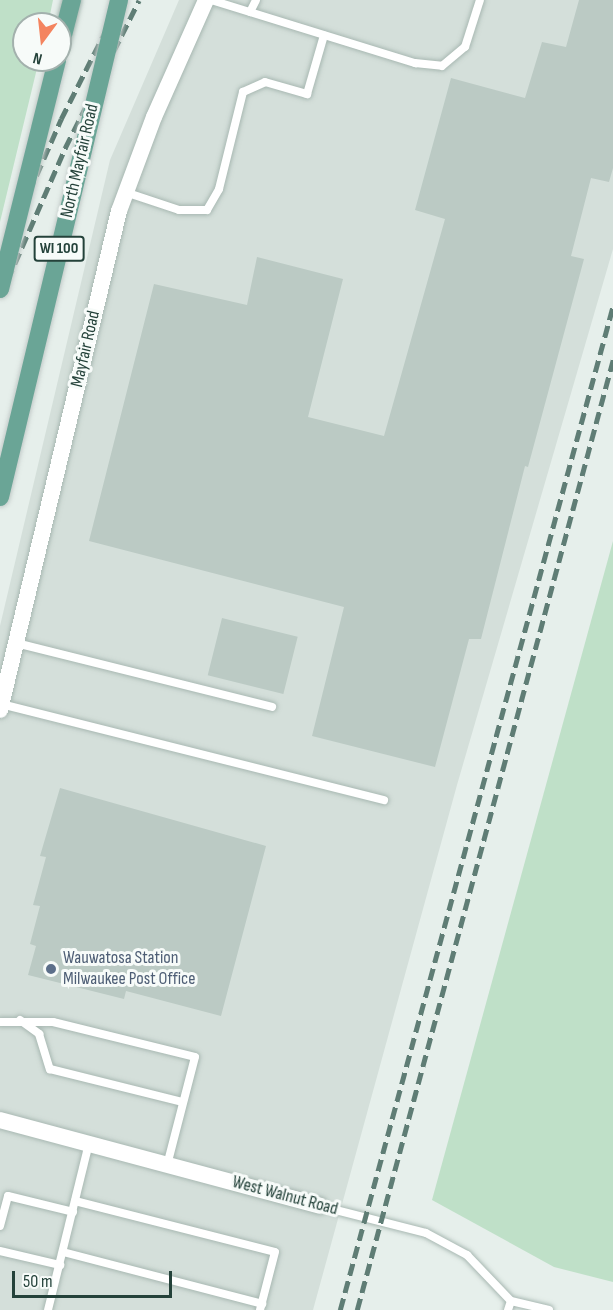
<!DOCTYPE html>
<style>
body{margin:0}
#map{position:relative;width:613px;height:1310px;overflow:hidden;background:#e6efeb;font-family:"Sofia Sans Condensed",sans-serif}
div>[style]{position:absolute}
.built>*{inset:0;background:#d4dfda}
.green>*{inset:0;background:#bfe0c8}
.building>*{inset:0;background:#bbcac4;transform-origin:0 0}
.roads{filter:drop-shadow(0 0 2px #a8b8b2) drop-shadow(0 0 2px #a8b8b2)}
.lane>*{height:8px;margin:-4px;padding:0 4px;transform-origin:4px;border-radius:4px;background:#fff}
.street>*{height:16px;margin:-8px;padding:0 8px;transform-origin:8px;border-radius:8px;background:#fff}
.primary>*{height:18px;margin:-9px;padding:0 9px;transform-origin:9px;border-radius:9px;background:#6aa596}
.rail>*{height:4.5px;margin-top:-2.25px;transform-origin:0;background:repeating-linear-gradient(90deg,#5f7d75 0 12px,transparent 0 18px)}
.bridges{filter:drop-shadow(0 0 2px #c2cac8) drop-shadow(0 0 2px #c2cac8)}
.primary-bridge>*{height:18px;margin:-9px;padding:0 9px;transform-origin:9px;border-radius:9px;background:#6aa596}
.dots>*{width:16px;height:16px;translate:-50% -50%;box-sizing:border-box;border:3px solid #f7fbf9;border-radius:50%}
span{translate:-50% -50%;white-space:nowrap;text-align:center;line-height:1.15;-webkit-text-stroke:6px #f7fbf9;paint-order:stroke}
.shield-label span{padding:2px 4px;background:#f7fbf9;border:2px solid;border-radius:4px;-webkit-text-stroke-width:0}
.shield-label{font-size:16px;color:#24423a;font-weight:700}
.street-label{font-size:18px;color:#24423a}
.service-label{font-size:18px;color:#4e5e75}
.left{translate:0 -50%;text-align:left}
.north{position:absolute;left:12px;top:12px;width:60px;height:60px;box-sizing:border-box;background:#f7fbf9;border:2px solid #a3b1ad;border-radius:50%;rotate:195deg;font-size:16px;font-weight:700;line-height:24px;text-align:center;color:#24423a}
.north::after{content:'';display:block;margin:auto;width:21px;height:27px;background:#f4845f;clip-path:polygon(50% 0,100% 100%,50% 72%,0 100%)}
.scale{position:absolute;left:12px;top:1271px;width:160px;height:27px;box-sizing:border-box;border:3px solid #24423a;border-top:0;padding-left:8px;font-size:18px;line-height:21px;white-space:nowrap;color:#24423a;-webkit-text-stroke:4px #f7fbf9;paint-order:stroke}
</style>
<div id="map">
<div class="built">
<div style="clip-path:polygon(179px 0,613px 0,613px 249px,457px 785px,313px 1310px,0 1310px,0 626px,110px 160px)"></div>
</div>
<div class="green">
<div style="clip-path:polygon(0 0,53px 0,48px 24px,24px 24px,24px 60px,39px 60px,0 222px)"></div>
<div style="clip-path:polygon(613px 541px,613px 1282px,554px 1267px,432px 1200px)"></div>
</div>
<div class="building">
<div style="clip-path:polygon(579px 0,613px 0,613px 168px,609px 182px,591px 178px,571px 256px,584px 259px,528px 467px,525px 466px,481px 639px,469px 639px,435px 767px,312px 736px,344px 607px,89px 541px,154px 284px,247px 305px,257px 257px,343px 279px,308px 417px,384px 436px,445px 219px,415px 210px,451px 78px,525px 98px,542px 42px,566px 47px)"></div>
<div style="left:222px;top:618px;width:78px;height:59px;rotate:14deg"></div>
<div style="clip-path:polygon(60px 788px,266px 846px,221px 1016px,126px 991px,124px 999px,28px 975px,36px 946px,30px 944px,40px 906px,33px 905px,46px 857px,40px 856px)"></div>
</div>
<div class="roads">
<div class="lane">
<div style="left:211px;top:0;width:214px;rotate:17.2deg"></div>
<div style="left:415px;top:63px;width:27px;rotate:6deg"></div>
<div style="left:442px;top:66px;width:30px;rotate:-40deg"></div>
<div style="left:465px;top:47px;width:49px;rotate:-72.3deg"></div>
<div style="left:250px;top:12px;width:13px;rotate:-63deg"></div>
<div style="left:125px;top:192px;width:57px;rotate:18.4deg"></div>
<div style="left:179px;top:210px;width:28px"></div>
<div style="left:207px;top:210px;width:24px;rotate:-60deg"></div>
<div style="left:219px;top:189px;width:100px;rotate:-76.1deg"></div>
<div style="left:243px;top:92px;width:24px;rotate:-24deg"></div>
<div style="left:265px;top:82px;width:44px;rotate:15.9deg"></div>
<div style="left:307px;top:94px;width:61px;rotate:-73.9deg"></div>
<div style="left:16px;top:643px;width:264px;rotate:14deg"></div>
<div style="left:1px;top:704px;width:395px;rotate:14.1deg"></div>
<div style="left:20px;top:1020px;width:24px;rotate:36deg"></div>
<div style="left:39px;top:1034px;width:37px;rotate:73deg"></div>
<div style="left:50px;top:1069px;width:136px;rotate:14deg"></div>
<div style="left:0;top:1022px;width:53px"></div>
<div style="left:53px;top:1022px;width:146px;rotate:13.8deg"></div>
<div style="left:195px;top:1057px;width:112px;rotate:104.5deg"></div>
<div style="left:75px;top:1201px;width:206px;rotate:14.3deg"></div>
<div style="left:275px;top:1252px;width:60px;rotate:104.5deg"></div>
<div style="left:320px;top:1206px;width:109px;rotate:14.3deg"></div>
<div style="left:426px;top:1233px;width:47px;rotate:28.2deg"></div>
<div style="left:467px;top:1255px;width:64px;rotate:46.3deg"></div>
<div style="left:511px;top:1301px;width:39px;rotate:13deg"></div>
<div style="left:0;top:1226px;width:31px;rotate:-75deg"></div>
<div style="left:8px;top:1196px;width:67px;rotate:13.8deg"></div>
<div style="left:0;top:1251px;width:62px;rotate:13.1deg"></div>
<div style="left:63px;top:1252px;width:206px;rotate:14.6deg"></div>
<div style="left:48px;top:1310px;width:172px;rotate:-76.2deg"></div>
<div style="left:508px;top:1310px;width:9px;rotate:-72deg"></div>
</div>
<div class="street">
<div style="left:0;top:710px;width:513px;rotate:-76.59deg"></div>
<div style="left:119px;top:211px;width:100px;rotate:-69.6deg"></div>
<div style="left:154px;top:117px;width:128px;rotate:-66deg"></div>
<div style="left:0;top:1120px;width:331px;rotate:15deg"></div>
</div>
<div class="primary">
<div style="left:60px;top:47px;width:49px;rotate:-75.7deg"></div>
</div>
</div>
<div class="rail">
<div style="left:0;top:258px;width:152px;rotate:-66.3deg"></div>
<div style="left:61px;top:119px;width:133px;rotate:-63.2deg"></div>
<div style="left:0;top:297px;width:163px;rotate:-66.4deg"></div>
<div style="left:65px;top:148px;width:165px;rotate:-63.4deg"></div>
<div style="left:340px;top:1310px;width:1040px;rotate:-74.79deg"></div>
<div style="left:357px;top:1310px;width:984px;rotate:-74.92deg"></div>
</div>
<div class="bridges">
<div class="primary-bridge">
<div style="left:0;top:289px;width:236px;rotate:-76deg"></div>
<div style="left:0;top:497px;width:511px;rotate:-76.53deg"></div>
</div>
</div>
<div class="dots">
<div style="left:51px;top:969px;background:#5c6f8a"></div>
</div>
<div class="shield-label">
<span style="left:59px;top:249px">WI 100</span>
</div>
<div class="street-label">
<span style="left:80px;top:161px;rotate:-77deg">North Mayfair Road</span>
<span style="left:86px;top:349px;rotate:-77deg">Mayfair Road</span>
<span style="left:285px;top:1196px;rotate:15deg">West Walnut Road</span>
</div>
<div class="service-label">
<span class="left" style="left:63px;top:969px">Wauwatosa Station<br>Milwaukee Post Office</span>
</div>
<div class="north">N</div>
<div class="scale">50 m</div>
</div>
